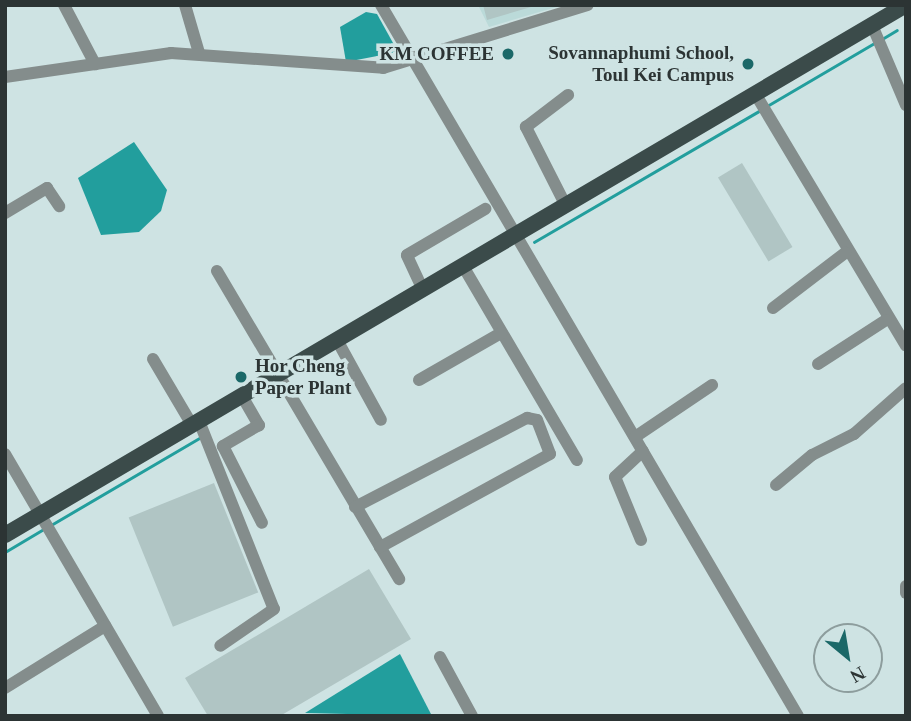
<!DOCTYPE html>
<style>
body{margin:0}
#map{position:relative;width:911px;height:721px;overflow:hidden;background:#cee3e3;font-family:"Times New Roman",serif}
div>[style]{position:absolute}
.built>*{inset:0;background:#bbdad9}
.water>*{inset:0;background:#229e9d}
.stream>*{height:2.5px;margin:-1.25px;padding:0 1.25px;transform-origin:1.25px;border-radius:1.25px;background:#229e9d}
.building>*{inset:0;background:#b0c5c4;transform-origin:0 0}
.minor>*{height:12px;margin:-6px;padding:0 6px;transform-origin:6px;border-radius:6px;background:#848d8c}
.major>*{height:16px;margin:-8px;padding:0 8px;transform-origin:8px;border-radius:8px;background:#3b4b4a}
.dots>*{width:19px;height:19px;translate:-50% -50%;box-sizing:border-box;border:4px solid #cee3e3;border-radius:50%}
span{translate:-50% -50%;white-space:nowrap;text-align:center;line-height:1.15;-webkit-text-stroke:7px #cee3e3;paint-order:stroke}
.poi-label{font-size:19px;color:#2c3434;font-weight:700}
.right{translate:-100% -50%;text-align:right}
.left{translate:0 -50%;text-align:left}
.frame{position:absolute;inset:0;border:7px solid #2c3434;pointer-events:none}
.north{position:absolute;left:813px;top:623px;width:70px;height:70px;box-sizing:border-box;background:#cee3e3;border:2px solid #8d9d9d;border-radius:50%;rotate:150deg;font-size:19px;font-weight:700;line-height:28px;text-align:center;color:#2c3434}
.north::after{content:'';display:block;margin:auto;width:24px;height:32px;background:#1b6868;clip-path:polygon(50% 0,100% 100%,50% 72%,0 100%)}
</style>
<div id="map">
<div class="built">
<div style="clip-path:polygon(478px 5px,563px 5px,489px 27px)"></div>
</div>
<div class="water">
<div style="clip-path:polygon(366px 12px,377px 14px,398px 52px,346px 62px,340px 27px)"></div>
<div style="clip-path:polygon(134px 142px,167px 190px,161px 211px,139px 232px,101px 235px,78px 178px)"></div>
<div style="clip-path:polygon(400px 654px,432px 716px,305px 713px)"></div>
</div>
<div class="stream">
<div style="left:882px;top:39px;width:17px;rotate:-31deg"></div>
<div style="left:767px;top:106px;width:126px;rotate:-30.4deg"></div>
<div style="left:534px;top:242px;width:263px;rotate:-30.2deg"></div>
<div style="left:51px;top:525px;width:172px;rotate:-30.4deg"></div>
<div style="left:5px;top:552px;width:43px;rotate:-30.7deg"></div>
</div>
<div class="building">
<div style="clip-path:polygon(483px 5px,531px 5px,531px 7px,487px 20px)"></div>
<div style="left:742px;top:163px;width:98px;height:28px;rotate:59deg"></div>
<div style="left:214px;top:483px;width:118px;height:92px;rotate:68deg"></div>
<div style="clip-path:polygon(369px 569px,411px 639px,280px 716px,208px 716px,185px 678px)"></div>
</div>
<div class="minor">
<div style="left:64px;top:5px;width:67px;rotate:62.3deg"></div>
<div style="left:185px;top:5px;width:50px;rotate:73.7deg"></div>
<div style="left:381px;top:5px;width:824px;rotate:59.61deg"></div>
<div style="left:872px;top:25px;width:87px;rotate:67deg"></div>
<div style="left:5px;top:77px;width:168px;rotate:-8.2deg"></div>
<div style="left:171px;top:53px;width:213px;rotate:4deg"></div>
<div style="left:383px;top:68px;width:214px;rotate:-17.1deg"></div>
<div style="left:756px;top:95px;width:292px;rotate:59.1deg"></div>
<div style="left:566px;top:206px;width:89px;rotate:-116.9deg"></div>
<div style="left:526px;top:127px;width:53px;rotate:-37.3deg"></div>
<div style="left:5px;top:213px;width:49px;rotate:-30.8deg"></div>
<div style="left:47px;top:188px;width:22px;rotate:56deg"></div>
<div style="left:463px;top:266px;width:225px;rotate:59.6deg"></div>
<div style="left:217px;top:271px;width:358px;rotate:59.4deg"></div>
<div style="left:423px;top:290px;width:38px;rotate:-115deg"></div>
<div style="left:407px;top:255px;width:91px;rotate:-30.5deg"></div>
<div style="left:773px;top:308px;width:91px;rotate:-37.4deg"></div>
<div style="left:337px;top:340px;width:91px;rotate:61.2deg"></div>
<div style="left:153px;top:359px;width:77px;rotate:59.4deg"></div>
<div style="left:818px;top:364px;width:81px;rotate:-32.9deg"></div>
<div style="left:419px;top:380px;width:95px;rotate:-29.8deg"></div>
<div style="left:242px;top:396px;width:34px;rotate:60deg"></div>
<div style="left:259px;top:425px;width:42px;rotate:149.7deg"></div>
<div style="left:223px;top:446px;width:86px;rotate:63.1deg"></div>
<div style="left:199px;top:421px;width:202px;rotate:68.3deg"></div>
<div style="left:274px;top:609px;width:65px;rotate:145.6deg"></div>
<div style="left:635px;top:437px;width:93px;rotate:-34deg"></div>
<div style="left:5px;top:454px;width:303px;rotate:59.7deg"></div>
<div style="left:776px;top:485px;width:47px;rotate:-39.8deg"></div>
<div style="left:812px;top:455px;width:47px;rotate:-26.6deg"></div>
<div style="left:854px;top:434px;width:69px;rotate:-41.5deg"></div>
<div style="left:355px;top:507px;width:194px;rotate:-27.4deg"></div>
<div style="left:527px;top:418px;width:10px;rotate:11deg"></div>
<div style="left:537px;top:420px;width:36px;rotate:69deg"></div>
<div style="left:550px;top:454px;width:194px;rotate:151.3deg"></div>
<div style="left:641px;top:540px;width:68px;rotate:-112.4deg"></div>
<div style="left:615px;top:477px;width:38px;rotate:-43deg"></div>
<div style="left:906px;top:586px;width:7px;rotate:90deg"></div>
<div style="left:440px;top:657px;width:67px;rotate:61.5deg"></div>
<div style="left:5px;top:688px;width:118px;rotate:-31.8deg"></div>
</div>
<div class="major">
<div style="left:5px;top:535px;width:1045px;rotate:-30.47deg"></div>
</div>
<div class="dots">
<div style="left:508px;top:54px;background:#1b6868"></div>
<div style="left:748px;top:64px;background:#1b6868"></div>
<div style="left:241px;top:377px;background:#1b6868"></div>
</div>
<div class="poi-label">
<span class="right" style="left:734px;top:64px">Sovannaphumi School,<br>Toul Kei Campus</span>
<span class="right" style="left:494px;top:54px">KM COFFEE</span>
<span class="left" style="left:255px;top:377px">Hor Cheng<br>Paper Plant</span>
</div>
<div class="frame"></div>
<div class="north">N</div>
</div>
